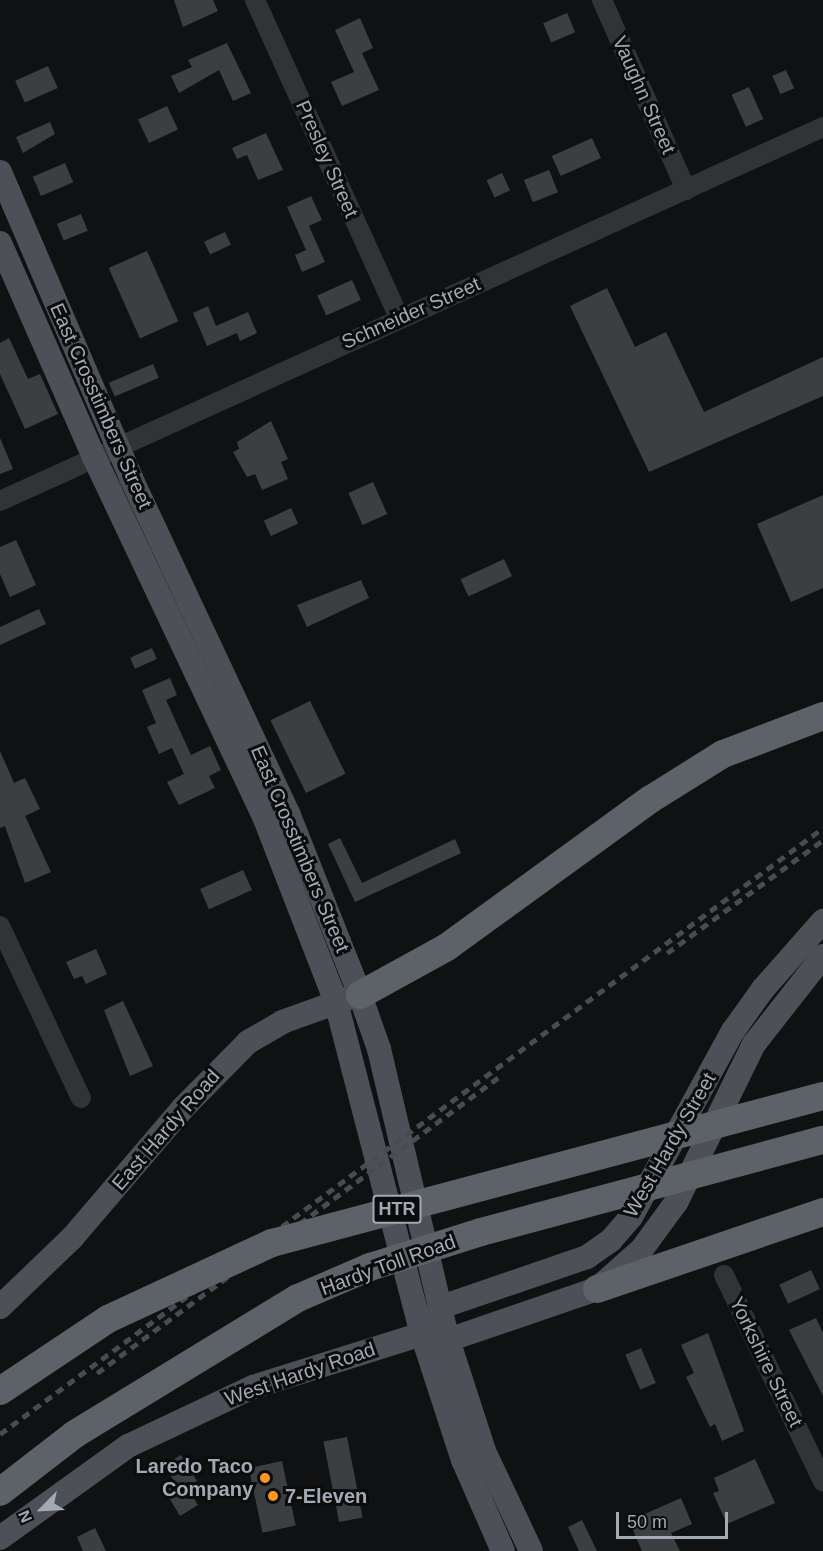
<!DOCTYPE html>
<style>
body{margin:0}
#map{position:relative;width:823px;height:1551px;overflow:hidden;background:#101112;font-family:Arial,sans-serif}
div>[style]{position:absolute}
.building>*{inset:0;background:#3c3f42;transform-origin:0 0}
.minor>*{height:20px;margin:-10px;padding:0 10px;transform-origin:10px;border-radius:10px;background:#313337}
.major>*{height:24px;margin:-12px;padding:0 12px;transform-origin:12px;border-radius:12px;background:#4d5056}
.highway>*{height:28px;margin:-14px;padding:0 14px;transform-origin:14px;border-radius:14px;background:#5d6269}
.rail>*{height:4.5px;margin-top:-2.25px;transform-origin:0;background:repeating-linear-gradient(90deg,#484b50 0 8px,transparent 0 14px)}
.highway-bridge>*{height:28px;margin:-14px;padding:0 14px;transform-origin:14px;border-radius:14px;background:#5d6269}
.dots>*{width:16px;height:16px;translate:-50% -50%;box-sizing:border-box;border:3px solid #0c0c0d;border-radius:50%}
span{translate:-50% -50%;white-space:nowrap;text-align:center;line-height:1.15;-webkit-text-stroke:6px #0c0c0d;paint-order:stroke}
.shield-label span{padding:2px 4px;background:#0c0c0d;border:2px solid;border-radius:4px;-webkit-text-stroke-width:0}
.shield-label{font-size:18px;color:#a1a9b4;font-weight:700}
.street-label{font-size:20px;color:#a1a9b4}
.poi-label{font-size:20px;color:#a1a9b4;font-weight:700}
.right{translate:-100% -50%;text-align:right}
.left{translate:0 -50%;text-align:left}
.north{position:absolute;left:12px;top:1479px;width:60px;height:60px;-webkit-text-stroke:4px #0c0c0d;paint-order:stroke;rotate:246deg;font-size:16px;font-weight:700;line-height:24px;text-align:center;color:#a1a9b4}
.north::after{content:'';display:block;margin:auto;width:21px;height:27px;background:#a1a9b4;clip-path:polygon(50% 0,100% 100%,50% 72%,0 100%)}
.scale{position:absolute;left:616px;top:1512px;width:112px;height:27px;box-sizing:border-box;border:3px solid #a1a9b4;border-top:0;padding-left:8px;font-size:18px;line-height:21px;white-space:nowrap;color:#a1a9b4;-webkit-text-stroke:4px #0c0c0d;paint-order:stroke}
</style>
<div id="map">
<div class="building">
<div style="clip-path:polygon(174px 0,213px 0,218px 11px,183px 27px)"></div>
<div style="left:567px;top:13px;width:21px;height:26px;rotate:67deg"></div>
<div style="clip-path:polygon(360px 18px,373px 48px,362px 53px,379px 90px,342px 106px,331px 82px,354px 72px,335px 30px)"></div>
<div style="clip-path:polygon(227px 43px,251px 93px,233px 101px,219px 70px,179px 93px,171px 76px,192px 67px,188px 60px)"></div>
<div style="left:48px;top:66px;width:24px;height:36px;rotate:66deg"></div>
<div style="left:786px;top:70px;width:20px;height:15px;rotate:66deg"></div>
<div style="left:749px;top:87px;width:35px;height:19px;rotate:66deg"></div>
<div style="left:167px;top:106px;width:26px;height:32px;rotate:65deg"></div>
<div style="clip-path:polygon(50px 122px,55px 134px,23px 153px,16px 137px)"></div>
<div style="clip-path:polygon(266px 133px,283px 170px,258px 180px,247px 155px,237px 159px,232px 148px)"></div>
<div style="left:592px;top:138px;width:22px;height:44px;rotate:66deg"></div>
<div style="left:65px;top:163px;width:21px;height:35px;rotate:67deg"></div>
<div style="left:549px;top:170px;width:24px;height:27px;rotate:68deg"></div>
<div style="left:502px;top:173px;width:19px;height:17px;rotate:65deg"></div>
<div style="clip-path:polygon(311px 196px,322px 220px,309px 226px,325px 262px,302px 272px,295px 255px,306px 250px,287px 207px)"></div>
<div style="left:81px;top:214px;width:18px;height:26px;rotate:68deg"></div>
<div style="left:225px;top:232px;width:14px;height:23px;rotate:65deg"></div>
<div style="left:147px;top:251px;width:77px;height:42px;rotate:66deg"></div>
<div style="left:352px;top:280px;width:22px;height:38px;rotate:66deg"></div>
<div style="clip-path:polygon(607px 288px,635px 347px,666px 332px,704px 412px,823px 357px,823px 396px,649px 472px,570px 306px)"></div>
<div style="clip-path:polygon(208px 306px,216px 326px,248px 312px,257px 333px,240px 341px,237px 333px,207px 346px,193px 313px)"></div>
<div style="clip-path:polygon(9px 338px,28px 379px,40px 374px,58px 414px,25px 429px,0 374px,0 343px)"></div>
<div style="left:153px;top:364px;width:15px;height:48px;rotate:67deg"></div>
<div style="clip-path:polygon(271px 421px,288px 459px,281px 462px,288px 479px,262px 490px,255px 474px,247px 477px,233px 452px,239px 449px,237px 442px)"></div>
<div style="clip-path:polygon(0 438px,13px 469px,0 474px)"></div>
<div style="left:373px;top:482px;width:35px;height:27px;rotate:66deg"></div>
<div style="clip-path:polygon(823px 495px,823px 588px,791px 602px,757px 524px)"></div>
<div style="left:291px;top:508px;width:17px;height:30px;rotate:65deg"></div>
<div style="clip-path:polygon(16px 540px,36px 585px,10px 597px,0 574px,0 547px)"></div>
<div style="left:504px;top:559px;width:19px;height:48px;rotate:65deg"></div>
<div style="clip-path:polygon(361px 580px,369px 598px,307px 627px,297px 605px)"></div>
<div style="clip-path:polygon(39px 609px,46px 624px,0 645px,0 627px)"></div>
<div style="left:152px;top:648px;width:12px;height:24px;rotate:66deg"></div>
<div style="clip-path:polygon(170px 678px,177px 695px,166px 700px,191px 755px,210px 746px,221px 770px,209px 776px,215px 788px,179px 805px,167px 782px,184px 774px,172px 748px,159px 754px,147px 727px,156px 723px,142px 690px)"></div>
<div style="left:310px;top:701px;width:81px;height:44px;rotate:64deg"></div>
<div style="clip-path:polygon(0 751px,14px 783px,25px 778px,40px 809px,25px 816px,51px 872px,25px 883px,5px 826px,0 828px)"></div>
<div style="clip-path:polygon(340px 838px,362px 883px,455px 839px,461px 853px,355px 902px,328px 844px)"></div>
<div style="left:243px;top:870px;width:22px;height:47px;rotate:66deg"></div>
<div style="clip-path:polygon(96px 949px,107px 974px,86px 984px,82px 976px,74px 979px,66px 962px)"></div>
<div style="clip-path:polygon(123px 1001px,153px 1066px,130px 1076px,104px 1010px)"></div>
<div style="left:811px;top:1270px;width:21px;height:35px;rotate:65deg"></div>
<div style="clip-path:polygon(816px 1318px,823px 1333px,823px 1396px,789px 1330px)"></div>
<div style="clip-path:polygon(708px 1333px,744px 1431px,722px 1441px,715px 1424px,710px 1427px,686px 1377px,694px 1373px,681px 1345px)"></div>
<div style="left:641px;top:1348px;width:38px;height:17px;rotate:67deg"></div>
<div style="left:347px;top:1437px;width:82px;height:24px;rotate:79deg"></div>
<div style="clip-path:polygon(181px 1455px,197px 1481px,187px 1487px,198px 1505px,180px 1516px,165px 1491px,176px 1484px,164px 1465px)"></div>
<div style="clip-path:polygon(755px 1459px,775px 1503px,727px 1524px,713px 1493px,719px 1491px,714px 1478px)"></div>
<div style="left:282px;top:1461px;width:66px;height:34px;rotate:78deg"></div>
<div style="clip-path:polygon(681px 1498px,692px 1524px,671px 1533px,680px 1551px,642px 1551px,629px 1521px)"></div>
<div style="clip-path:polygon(582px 1520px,597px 1551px,579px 1551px,568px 1527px)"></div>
<div style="clip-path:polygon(95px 1528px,106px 1551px,83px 1551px,77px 1537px)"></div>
</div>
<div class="minor">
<div style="left:255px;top:0;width:349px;rotate:65.6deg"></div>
<div style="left:602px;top:0;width:208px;rotate:66.1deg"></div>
<div style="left:0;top:501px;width:904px;rotate:-24.44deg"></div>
<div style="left:0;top:926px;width:190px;rotate:64.8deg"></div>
<div style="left:724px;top:1275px;width:229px;rotate:64.4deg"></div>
</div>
<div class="major">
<div style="left:0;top:172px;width:333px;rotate:66.8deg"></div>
<div style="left:131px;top:478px;width:370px;rotate:64.9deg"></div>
<div style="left:288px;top:813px;width:196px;rotate:68.4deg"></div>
<div style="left:360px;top:995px;width:57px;rotate:70.6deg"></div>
<div style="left:379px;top:1049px;width:299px;rotate:76.7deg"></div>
<div style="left:448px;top:1340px;width:117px;rotate:72deg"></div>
<div style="left:484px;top:1451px;width:110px;rotate:64.8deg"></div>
<div style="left:0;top:243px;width:234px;rotate:66.3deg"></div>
<div style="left:94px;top:457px;width:400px;rotate:64.7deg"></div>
<div style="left:265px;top:819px;width:196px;rotate:68.8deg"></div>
<div style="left:336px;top:1002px;width:343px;rotate:75.5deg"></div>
<div style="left:422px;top:1334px;width:133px;rotate:72deg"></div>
<div style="left:463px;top:1460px;width:99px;rotate:66.3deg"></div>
<div style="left:0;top:1307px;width:100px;rotate:-43.8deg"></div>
<div style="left:72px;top:1238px;width:170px;rotate:-49.5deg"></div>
<div style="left:182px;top:1109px;width:94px;rotate:-45.4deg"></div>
<div style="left:248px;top:1042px;width:39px;rotate:-30deg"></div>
<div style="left:282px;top:1022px;width:74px;rotate:-19.7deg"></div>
<div style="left:433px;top:1318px;width:14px;rotate:-54deg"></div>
<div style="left:441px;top:1307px;width:154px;rotate:-18.9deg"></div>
<div style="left:587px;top:1257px;width:29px;rotate:-35deg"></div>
<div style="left:611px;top:1240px;width:30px;rotate:-49deg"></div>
<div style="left:631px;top:1217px;width:212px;rotate:-61.3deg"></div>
<div style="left:733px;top:1031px;width:52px;rotate:-54.5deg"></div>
<div style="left:763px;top:989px;width:91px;rotate:-48.6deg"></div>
<div style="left:0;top:1538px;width:158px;rotate:-35.7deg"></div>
<div style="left:128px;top:1446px;width:138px;rotate:-25.3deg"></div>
<div style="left:253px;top:1387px;width:177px;rotate:-17.4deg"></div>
<div style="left:422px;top:1334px;width:27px;rotate:13deg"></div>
<div style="left:448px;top:1340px;width:157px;rotate:-18.9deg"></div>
<div style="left:597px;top:1289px;width:60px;rotate:-41.6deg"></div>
<div style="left:642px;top:1249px;width:59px;rotate:-53.9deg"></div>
<div style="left:677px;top:1201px;width:175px;rotate:-63.9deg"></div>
<div style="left:754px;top:1044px;width:112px;rotate:-51.9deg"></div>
</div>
<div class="highway">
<div style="left:360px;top:995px;width:99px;rotate:-28.9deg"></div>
<div style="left:447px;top:947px;width:252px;rotate:-36deg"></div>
<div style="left:651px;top:799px;width:85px;rotate:-32deg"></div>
<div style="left:723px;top:754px;width:107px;rotate:-20.8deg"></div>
<div style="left:597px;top:1289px;width:239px;rotate:-18.8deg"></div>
<div style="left:0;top:1492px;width:95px;rotate:-37.7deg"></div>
<div style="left:75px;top:1434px;width:261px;rotate:-31.4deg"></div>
</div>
<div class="rail">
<div style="left:667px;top:953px;width:193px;rotate:-35.9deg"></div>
<div style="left:97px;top:1373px;width:504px;rotate:-36.37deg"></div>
<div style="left:0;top:1434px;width:1022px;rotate:-36.37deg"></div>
</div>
<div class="highway-bridge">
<div style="left:298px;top:1298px;width:78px;rotate:-23.3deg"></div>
<div style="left:370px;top:1267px;width:116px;rotate:-17.5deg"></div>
<div style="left:481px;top:1232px;width:354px;rotate:-15.1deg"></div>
<div style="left:0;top:1391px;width:130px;rotate:-33.7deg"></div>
<div style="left:108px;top:1319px;width:181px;rotate:-24.9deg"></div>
<div style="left:272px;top:1243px;width:570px;rotate:-14.94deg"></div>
</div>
<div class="dots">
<div style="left:265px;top:1478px;background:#fc961e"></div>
<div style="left:273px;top:1496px;background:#fc961e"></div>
</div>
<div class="shield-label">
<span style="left:397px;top:1209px">HTR</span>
</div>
<div class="street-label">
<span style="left:644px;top:95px;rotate:66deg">Vaughn Street</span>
<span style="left:327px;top:159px;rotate:66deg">Presley Street</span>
<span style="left:411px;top:313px;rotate:-24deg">Schneider Street</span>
<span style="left:101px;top:406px;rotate:66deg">East Crosstimbers Street</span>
<span style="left:300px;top:849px;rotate:67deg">East Crosstimbers Street</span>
<span style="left:166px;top:1130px;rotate:-49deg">East Hardy Road</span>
<span style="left:670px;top:1145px;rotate:-60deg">West Hardy Street</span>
<span style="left:388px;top:1265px;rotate:-20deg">Hardy Toll Road</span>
<span style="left:766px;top:1362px;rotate:64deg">Yorkshire Street</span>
<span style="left:300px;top:1374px;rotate:-19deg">West Hardy Road</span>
</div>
<div class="poi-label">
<span class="right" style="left:253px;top:1478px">Laredo Taco<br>Company</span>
<span class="left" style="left:285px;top:1496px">7-Eleven</span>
</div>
<div class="north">N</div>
<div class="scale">50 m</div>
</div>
